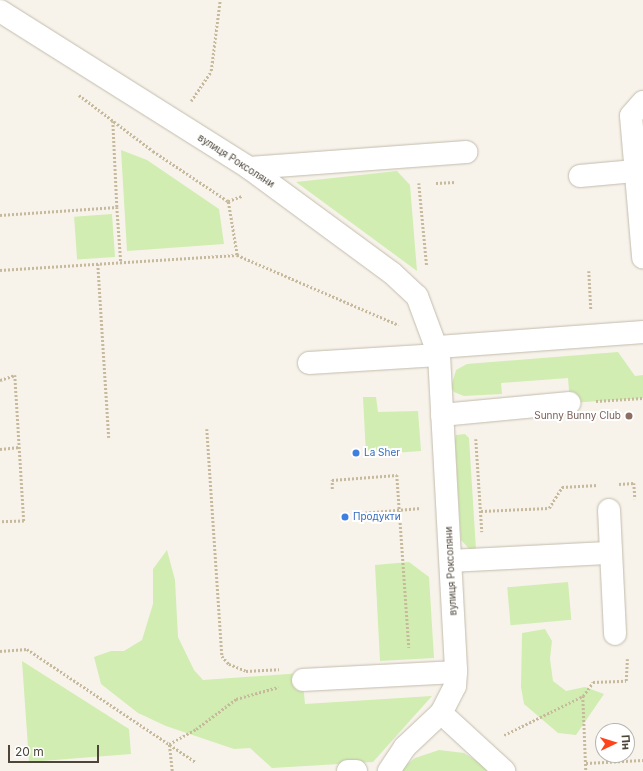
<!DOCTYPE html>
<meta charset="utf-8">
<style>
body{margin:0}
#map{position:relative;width:643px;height:771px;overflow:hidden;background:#f7f3eb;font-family:Inter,sans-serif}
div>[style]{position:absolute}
.green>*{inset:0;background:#d1edb1;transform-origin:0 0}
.path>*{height:2.5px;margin-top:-1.25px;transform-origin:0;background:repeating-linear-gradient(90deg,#c6b99c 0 2px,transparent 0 4px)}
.roads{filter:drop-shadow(0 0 1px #c3bcac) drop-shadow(0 0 1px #c3bcac)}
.minor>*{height:22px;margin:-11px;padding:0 11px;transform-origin:11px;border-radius:11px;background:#fff}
.dots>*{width:11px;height:11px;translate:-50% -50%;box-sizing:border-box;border:2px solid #fff;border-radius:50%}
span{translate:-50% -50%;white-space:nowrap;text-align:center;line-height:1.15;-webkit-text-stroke:4px #fff;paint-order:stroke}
.street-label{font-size:10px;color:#4c4538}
.education-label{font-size:10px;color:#785e54}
.right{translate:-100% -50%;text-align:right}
.shop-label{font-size:10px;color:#366cbe}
.left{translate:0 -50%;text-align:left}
.north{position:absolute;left:595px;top:723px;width:40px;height:40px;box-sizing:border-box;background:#fff;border:1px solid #b7b5af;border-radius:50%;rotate:86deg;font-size:11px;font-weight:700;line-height:16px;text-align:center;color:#4c4538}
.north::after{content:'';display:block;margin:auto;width:14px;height:18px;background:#ff431a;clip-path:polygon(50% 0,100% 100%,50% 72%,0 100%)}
.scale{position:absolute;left:8px;top:745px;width:91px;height:18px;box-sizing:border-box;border:2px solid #4c4538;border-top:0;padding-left:5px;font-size:12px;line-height:14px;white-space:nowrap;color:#4c4538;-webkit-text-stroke:3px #fff;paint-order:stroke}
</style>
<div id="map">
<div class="green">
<div style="clip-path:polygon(121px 150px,147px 160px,219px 209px,224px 244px,127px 251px)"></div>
<div style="clip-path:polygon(397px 171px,410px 185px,417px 271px,296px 182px)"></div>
<div style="left:112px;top:214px;width:43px;height:38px;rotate:86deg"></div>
<div style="clip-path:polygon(618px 352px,635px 376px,643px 375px,643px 398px,570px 403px,568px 378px,501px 383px,502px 394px,464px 396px,454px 392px,451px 387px,456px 370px,467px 364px)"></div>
<div style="clip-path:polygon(363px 397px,376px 397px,378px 412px,418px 411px,421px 451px,366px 455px)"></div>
<div style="clip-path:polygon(465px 434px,469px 438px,476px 550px,471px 551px,461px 540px,455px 440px,456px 435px)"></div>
<div style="clip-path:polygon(167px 550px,175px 580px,178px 637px,194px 670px,203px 680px,302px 673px,305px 704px,432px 696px,373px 762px,272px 768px,250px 748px,234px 749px,166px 726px,138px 713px,101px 684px,94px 657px,111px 651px,124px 651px,142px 640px,153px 604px,153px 569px)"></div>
<div style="clip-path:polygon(409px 562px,429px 577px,434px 658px,380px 661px,375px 565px)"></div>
<div style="left:568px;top:582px;width:38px;height:61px;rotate:85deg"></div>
<div style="clip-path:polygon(545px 629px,552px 641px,550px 659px,553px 681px,566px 691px,585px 687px,604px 694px,576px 735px,558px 733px,524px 704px,521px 687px,522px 633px)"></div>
<div style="clip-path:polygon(22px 661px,129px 729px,131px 754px,29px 762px)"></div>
<div style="clip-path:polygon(439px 750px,464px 753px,483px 765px,488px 771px,399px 771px,415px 758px)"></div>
</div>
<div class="path">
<div style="left:79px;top:95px;width:93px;rotate:37.1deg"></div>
<div style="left:153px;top:151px;width:90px;rotate:33.7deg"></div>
<div style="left:191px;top:101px;width:36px;rotate:-56deg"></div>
<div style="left:211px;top:71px;width:72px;rotate:-82.8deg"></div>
<div style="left:113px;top:121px;width:86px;rotate:87.3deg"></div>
<div style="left:419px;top:183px;width:84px;rotate:84.6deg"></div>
<div style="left:436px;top:183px;width:19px;rotate:-3deg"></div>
<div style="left:0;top:215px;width:117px;rotate:-3.9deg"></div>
<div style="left:117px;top:207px;width:56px;rotate:85.9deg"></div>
<div style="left:237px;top:255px;width:55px;rotate:-99.5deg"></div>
<div style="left:228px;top:201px;width:15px;rotate:-20deg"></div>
<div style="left:98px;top:264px;width:174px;rotate:86.4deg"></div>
<div style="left:0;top:270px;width:237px;rotate:-3.6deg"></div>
<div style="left:237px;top:255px;width:176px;rotate:23.4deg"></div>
<div style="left:589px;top:271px;width:38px;rotate:87deg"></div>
<div style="left:0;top:380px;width:16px;rotate:-18deg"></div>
<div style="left:15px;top:375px;width:146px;rotate:86.5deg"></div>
<div style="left:24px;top:521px;width:24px;rotate:178deg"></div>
<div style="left:596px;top:401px;width:47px;rotate:-3.7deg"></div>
<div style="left:207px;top:429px;width:227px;rotate:86.2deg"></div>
<div style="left:222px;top:656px;width:11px;rotate:49deg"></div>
<div style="left:229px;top:664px;width:18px;rotate:22deg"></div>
<div style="left:246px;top:671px;width:33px;rotate:-3deg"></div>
<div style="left:476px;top:439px;width:93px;rotate:86.3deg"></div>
<div style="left:0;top:449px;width:20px;rotate:-6deg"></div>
<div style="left:619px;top:484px;width:15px;rotate:-4deg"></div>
<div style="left:634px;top:483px;width:16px;rotate:86deg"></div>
<div style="left:332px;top:489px;width:9px;rotate:-90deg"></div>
<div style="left:332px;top:480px;width:65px;rotate:-4.4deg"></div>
<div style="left:397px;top:475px;width:173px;rotate:86deg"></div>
<div style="left:481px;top:511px;width:68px;rotate:-2.5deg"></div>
<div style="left:549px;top:508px;width:25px;rotate:-58deg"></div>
<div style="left:562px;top:487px;width:36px;rotate:-3deg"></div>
<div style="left:361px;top:513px;width:60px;rotate:-4.8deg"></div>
<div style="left:0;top:651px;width:27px;rotate:-4deg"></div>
<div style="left:27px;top:649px;width:203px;rotate:33.8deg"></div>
<div style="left:583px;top:696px;width:75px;rotate:87.7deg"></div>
<div style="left:504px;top:735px;width:88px;rotate:-26.3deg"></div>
<div style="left:583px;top:696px;width:17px;rotate:-54deg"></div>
<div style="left:593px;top:682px;width:33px;rotate:-2deg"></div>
<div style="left:626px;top:681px;width:22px;rotate:-87deg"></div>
<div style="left:586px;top:763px;width:57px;rotate:-3deg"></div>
<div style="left:172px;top:771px;width:27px;rotate:-96deg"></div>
<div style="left:169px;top:744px;width:31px;rotate:-29deg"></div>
<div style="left:196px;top:729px;width:50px;rotate:-36.9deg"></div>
<div style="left:236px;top:699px;width:44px;rotate:-15.9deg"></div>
</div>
<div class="roads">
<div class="minor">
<div style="left:0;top:11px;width:294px;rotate:32.2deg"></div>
<div style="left:249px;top:168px;width:177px;rotate:36.3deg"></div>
<div style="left:392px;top:273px;width:34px;rotate:43deg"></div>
<div style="left:417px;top:296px;width:63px;rotate:69.6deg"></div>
<div style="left:439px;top:355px;width:317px;rotate:86.9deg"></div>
<div style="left:456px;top:672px;width:14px;rotate:94deg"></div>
<div style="left:455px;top:686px;width:30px;rotate:117deg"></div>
<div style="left:441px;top:713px;width:50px;rotate:136.6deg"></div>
<div style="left:405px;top:747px;width:29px;rotate:124deg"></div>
<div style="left:643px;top:102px;width:18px;rotate:131deg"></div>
<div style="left:631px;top:116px;width:142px;rotate:85.1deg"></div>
<div style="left:249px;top:168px;width:218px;rotate:-4.2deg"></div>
<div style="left:580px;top:176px;width:55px;rotate:-5.2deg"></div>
<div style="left:438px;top:347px;width:206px;rotate:-4.2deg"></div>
<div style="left:309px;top:363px;width:130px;rotate:-3.5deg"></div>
<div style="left:442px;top:415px;width:128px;rotate:-5.4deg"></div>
<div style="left:609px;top:510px;width:124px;rotate:87.2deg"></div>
<div style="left:451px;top:561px;width:160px;rotate:-2.9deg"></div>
<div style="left:303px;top:680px;width:153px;rotate:-3deg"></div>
<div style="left:441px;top:713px;width:86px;rotate:42.6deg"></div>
<div style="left:348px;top:771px;width:8px"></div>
</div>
</div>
<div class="dots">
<div style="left:629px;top:416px;background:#8d6e63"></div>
<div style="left:356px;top:453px;background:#3f7fe0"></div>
<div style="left:345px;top:517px;background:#3f7fe0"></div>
</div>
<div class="street-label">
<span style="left:236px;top:161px;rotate:33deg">вулиця Роксоляни</span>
<span style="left:451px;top:571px;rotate:-93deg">вулиця Роксоляни</span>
</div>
<div class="education-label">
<span class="right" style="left:621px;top:416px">Sunny Bunny Club</span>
</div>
<div class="shop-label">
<span class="left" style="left:364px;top:453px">La Sher</span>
<span class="left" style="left:353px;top:517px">Продукти</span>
</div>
<div class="north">Пн</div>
<div class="scale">20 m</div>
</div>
